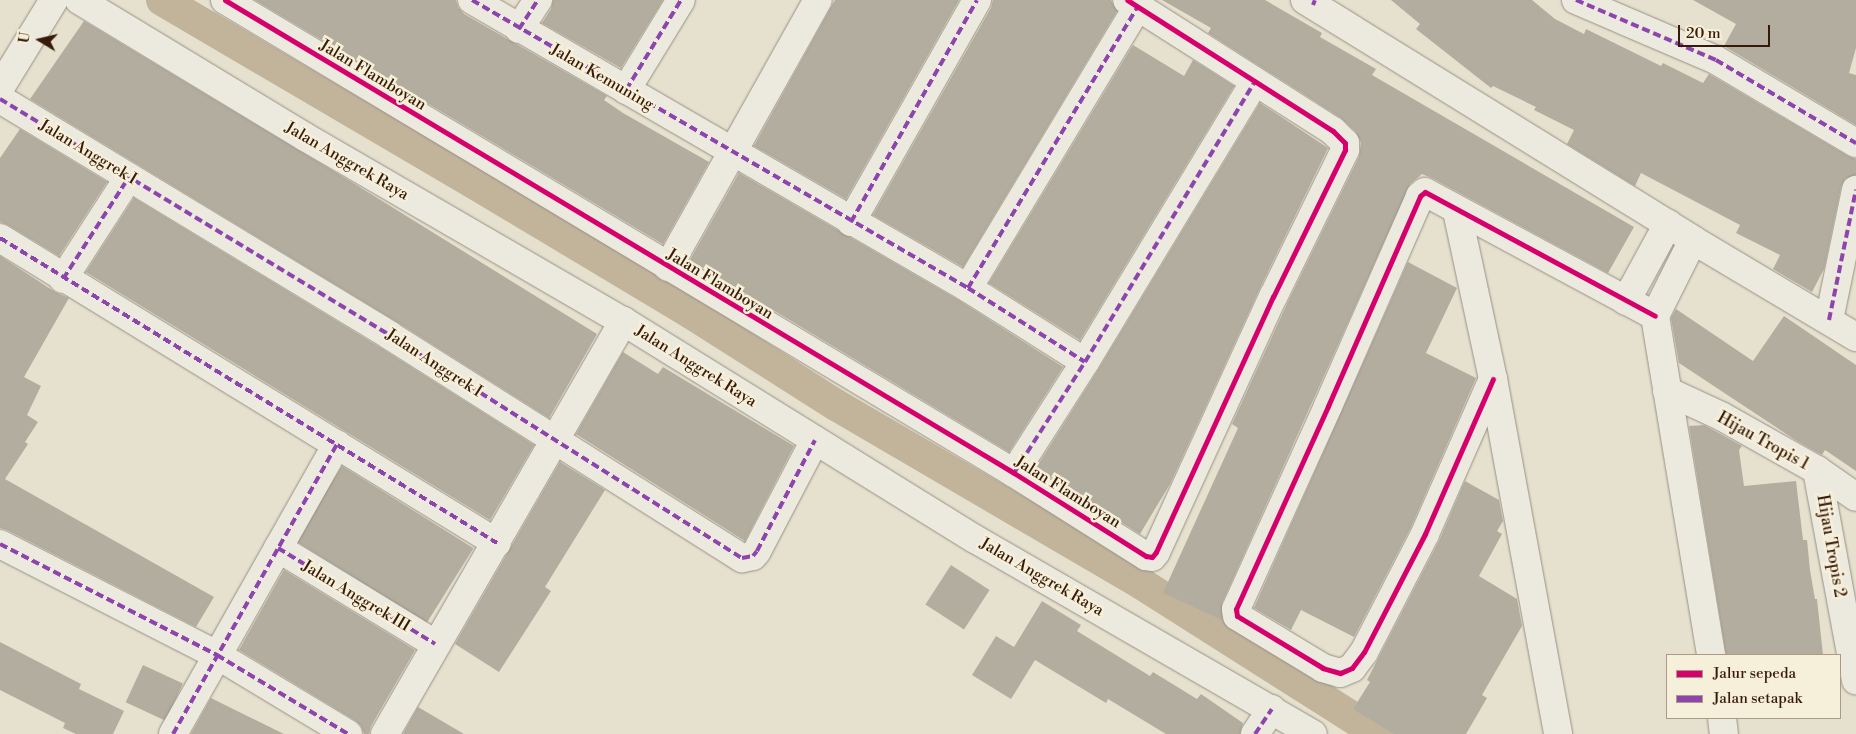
<!DOCTYPE html>
<style>
body{margin:0}
#map{position:relative;width:1856px;height:734px;overflow:hidden;background:#e6e1ce;font-family:"Libre Bodoni",serif}
div>[style]{position:absolute}
.canal>*{height:32px;margin:-16px;padding:0 16px;transform-origin:16px;border-radius:16px;background:#c2b49a}
.building>*{inset:0;background:#b3ad9f;transform-origin:0 0}
.roads{filter:drop-shadow(0 0 1px #979084) drop-shadow(0 0 1px #979084)}
.minor>*{height:28px;margin:-14px;padding:0 14px;transform-origin:14px;border-radius:14px;background:#ece9df}
.quiet>*{height:4px;margin-top:-2px;transform-origin:0;background:repeating-linear-gradient(90deg,#8e44ad 0 8px,transparent 0 12px)}
.cycleway>*{height:5px;margin:-2.5px;padding:0 2.5px;transform-origin:2.5px;border-radius:2.5px;background:#d6006c}
span{translate:-50% -50%;white-space:nowrap;text-align:center;line-height:1.15;-webkit-text-stroke:5px #f6efd9;paint-order:stroke}
.street-label{font-size:16px;color:#381a09}
.legend{position:absolute;left:1666px;top:654px;width:175px;height:65px;box-sizing:border-box;background:#f6efd9;border:1px solid #aa9a86;margin:0;padding:6px 9px;list-style:none;font-size:15px;color:#381a09}
.legend li{display:flex;align-items:center;gap:10px;height:25px}
.legend b{width:25px;border:1px solid #aa9a86}
.north{position:absolute;left:15px;top:15px;width:50px;height:50px;-webkit-text-stroke:4px #f6efd9;paint-order:stroke;rotate:279deg;font-size:14px;font-weight:700;line-height:20px;text-align:center;color:#381a09}
.north::after{content:'';display:block;margin:auto;width:18px;height:22px;background:#381a09;clip-path:polygon(50% 0,100% 100%,50% 72%,0 100%)}
.scale{position:absolute;left:1678px;top:25px;width:92px;height:22px;box-sizing:border-box;border:2px solid #381a09;border-top:0;padding-left:6px;font-size:15px;line-height:18px;white-space:nowrap;color:#381a09;-webkit-text-stroke:4px #f6efd9;paint-order:stroke}
</style>
<div id="map">
<div class="canal">
<div style="left:162px;top:0;width:362px;rotate:30.4deg"></div>
<div style="left:474px;top:183px;width:253px;rotate:30.9deg"></div>
<div style="left:691px;top:313px;width:172px;rotate:32.4deg"></div>
<div style="left:836px;top:405px;width:355px;rotate:30.3deg"></div>
<div style="left:1142px;top:584px;width:280px;rotate:32.4deg"></div>
</div>
<div class="building">
<div style="clip-path:polygon(255px 0,456px 0,458px 7px,464px 14px,607px 96px,604px 100px,623px 113px,709px 162px,663px 244px)"></div>
<div style="clip-path:polygon(553px 0,663px 0,621px 68px,542px 23px,551px 9px)"></div>
<div style="clip-path:polygon(835px 0,959px 0,846px 199px,754px 146px)"></div>
<div style="clip-path:polygon(993px 0,1111px 0,1117px 11px,963px 267px,873px 215px,991px 8px)"></div>
<div style="clip-path:polygon(1162px 0,1265px 0,1322px 33px,1320px 37px,1376px 69px,1372px 75px,1634px 227px,1608px 273px,1432px 178px,1422px 174px,1410px 184px,1222px 603px,1222px 620px,1163px 593px,1238px 428px,1232px 424px,1287px 304px,1359px 157px,1361px 143px,1356px 132px,1341px 118px,1208px 33px,1211px 28px)"></div>
<div style="clip-path:polygon(1391px 0,1532px 0,1555px 19px,1584px 34px,1586px 29px,1661px 66px,1663px 63px,1703px 83px,1709px 74px,1848px 156px,1856px 159px,1856px 175px,1845px 179px,1841px 187px,1824px 269px,1812px 292px,1773px 269px,1780px 255px,1736px 233px,1740px 225px,1641px 173px,1635px 186px,1567px 144px,1574px 130px,1534px 110px,1536px 107px,1493px 86px,1491px 88px,1416px 29px,1420px 24px)"></div>
<div style="clip-path:polygon(1693px 0,1856px 0,1856px 48px,1849px 73px,1856px 75px,1856px 125px,1724px 46px,1736px 24px)"></div>
<div style="clip-path:polygon(84px 21px,345px 178px,597px 334px,549px 418px,397px 322px,30px 99px)"></div>
<div style="clip-path:polygon(1133px 45px,1184px 76px,1193px 60px,1234px 86px,1080px 340px,989px 283px)"></div>
<div style="clip-path:polygon(1260px 103px,1328px 148px,1259px 290px,1170px 484px,1140px 534px,1036px 468px,1098px 370px)"></div>
<div style="clip-path:polygon(20px 129px,107px 182px,59px 256px,8px 225px,0 222px,0 158px)"></div>
<div style="clip-path:polygon(739px 173px,960px 301px,1063px 367px,1009px 452px,690px 260px)"></div>
<div style="clip-path:polygon(134px 198px,381px 348px,534px 445px,490px 520px,86px 272px)"></div>
<div style="clip-path:polygon(0 256px,55px 292px,69px 298px,24px 377px,41px 386px,27px 415px,38px 422px,25px 442px,28px 444px,5px 479px,214px 597px,196px 627px,7px 530px,0 528px)"></div>
<div style="clip-path:polygon(1408px 262px,1457px 288px,1426px 353px,1476px 378px,1411px 527px,1354px 637px,1301px 610px,1291px 630px,1254px 608px)"></div>
<div style="clip-path:polygon(1676px 309px,1753px 361px,1784px 316px,1856px 365px,1856px 471px,1825px 450px,1822px 455px,1797px 441px,1679px 363px,1671px 318px)"></div>
<div style="clip-path:polygon(623px 352px,658px 374px,663px 367px,794px 446px,745px 541px,576px 434px)"></div>
<div style="clip-path:polygon(1704px 425px,1742px 446px,1739px 450px,1744px 486px,1796px 481px,1803px 540px,1807px 540px,1810px 570px,1815px 599px,1817px 599px,1823px 655px,1726px 655px,1689px 426px)"></div>
<div style="clip-path:polygon(560px 462px,605px 490px,545px 587px,551px 591px,499px 672px,455px 644px)"></div>
<div style="left:342px;top:466px;width:155px;height:88px;rotate:32deg"></div>
<div style="clip-path:polygon(1465px 481px,1499px 500px,1503px 521px,1497px 531px,1502px 534px,1479px 576px,1517px 599px,1522px 626px,1482px 695px,1487px 698px,1466px 734px,1394px 734px,1353px 709px,1370px 682px,1367px 680px,1439px 541px)"></div>
<div style="left:951px;top:565px;width:46px;height:47px;rotate:33deg"></div>
<div style="clip-path:polygon(284px 570px,415px 650px,371px 726px,369px 734px,364px 734px,361px 726px,356px 721px,239px 650px)"></div>
<div style="clip-path:polygon(1042px 601px,1081px 625px,1077px 631px,1150px 676px,1153px 672px,1197px 699px,1201px 694px,1243px 723px,1240px 734px,1166px 734px,1108px 699px,1106px 703px,1035px 660px,1011px 699px,972px 675px,996px 636px,1014px 647px)"></div>
<div style="clip-path:polygon(0 642px,81px 684px,79px 689px,124px 711px,113px 734px,76px 734px,63px 728px,65px 723px,0 690px)"></div>
<div style="left:143px;top:665px;width:44px;height:41px;rotate:25deg"></div>
<div style="clip-path:polygon(211px 698px,225px 705px,284px 734px,191px 734px)"></div>
<div style="clip-path:polygon(418px 707px,464px 734px,403px 734px)"></div>
</div>
<div class="roads">
<div class="minor">
<div style="left:79px;top:0;width:264px;rotate:31.2deg"></div>
<div style="left:305px;top:137px;width:367px;rotate:30.1deg"></div>
<div style="left:623px;top:321px;width:414px;rotate:31.8deg"></div>
<div style="left:975px;top:539px;width:390px;rotate:30deg"></div>
<div style="left:225px;top:0;width:920px;rotate:30.94deg"></div>
<div style="left:1014px;top:473px;width:156px;rotate:32.2deg"></div>
<div style="left:1146px;top:556px;width:6px;rotate:9deg"></div>
<div style="left:1152px;top:557px;width:6px;rotate:-51deg"></div>
<div style="left:1156px;top:552px;width:281px;rotate:-65.4deg"></div>
<div style="left:1273px;top:297px;width:164px;rotate:-63.9deg"></div>
<div style="left:1345px;top:150px;width:7px;rotate:-90deg"></div>
<div style="left:1345px;top:143px;width:17px;rotate:-135deg"></div>
<div style="left:1333px;top:131px;width:244px;rotate:-147.5deg"></div>
<div style="left:472px;top:0;width:574px;rotate:30.14deg"></div>
<div style="left:968px;top:288px;width:138px;rotate:32.3deg"></div>
<div style="left:1305px;top:0;width:456px;rotate:31.7deg"></div>
<div style="left:1693px;top:240px;width:190px;rotate:30.8deg"></div>
<div style="left:1576px;top:0;width:152px;rotate:23.2deg"></div>
<div style="left:1716px;top:60px;width:163px;rotate:30.7deg"></div>
<div style="left:519px;top:29px;width:35px;rotate:-57deg"></div>
<div style="left:0;top:88px;width:103px;rotate:-58.5deg"></div>
<div style="left:626px;top:90px;width:105px;rotate:-58.6deg"></div>
<div style="left:0;top:99px;width:455px;rotate:31.2deg"></div>
<div style="left:389px;top:335px;width:418px;rotate:32.3deg"></div>
<div style="left:742px;top:558px;width:11px;rotate:-10deg"></div>
<div style="left:753px;top:556px;width:6px;rotate:-51deg"></div>
<div style="left:757px;top:551px;width:125px;rotate:-62.4deg"></div>
<div style="left:1457px;top:211px;width:172px;rotate:77.9deg"></div>
<div style="left:1493px;top:379px;width:361px;rotate:79.6deg"></div>
<div style="left:851px;top:222px;width:255px;rotate:-60.4deg"></div>
<div style="left:0;top:238px;width:583px;rotate:31.54deg"></div>
<div style="left:1693px;top:240px;width:85px;rotate:116.6deg"></div>
<div style="left:1655px;top:316px;width:344px;rotate:80.6deg"></div>
<div style="left:668px;top:267px;width:306px;rotate:-60.7deg"></div>
<div style="left:63px;top:279px;width:121px;rotate:-57.1deg"></div>
<div style="left:968px;top:288px;width:329px;rotate:-58.9deg"></div>
<div style="left:1626px;top:301px;width:88px;rotate:-61.4deg"></div>
<div style="left:1829px;top:320px;width:133px;rotate:-78.3deg"></div>
<div style="left:1493px;top:379px;width:169px;rotate:113.7deg"></div>
<div style="left:1425px;top:534px;width:133px;rotate:117.3deg"></div>
<div style="left:1364px;top:652px;width:20px;rotate:127deg"></div>
<div style="left:1352px;top:668px;width:13px;rotate:157deg"></div>
<div style="left:1340px;top:673px;width:18px;rotate:-164deg"></div>
<div style="left:1323px;top:668px;width:100px;rotate:-148.8deg"></div>
<div style="left:1237px;top:616px;width:7px;rotate:-98deg"></div>
<div style="left:1236px;top:609px;width:223px;rotate:-65.6deg"></div>
<div style="left:1328px;top:406px;width:229px;rotate:-66.3deg"></div>
<div style="left:1420px;top:196px;width:6px;rotate:-39deg"></div>
<div style="left:1425px;top:192px;width:261px;rotate:28.3deg"></div>
<div style="left:1667px;top:391px;width:60px;rotate:24.8deg"></div>
<div style="left:1721px;top:416px;width:110px;rotate:29.4deg"></div>
<div style="left:1817px;top:470px;width:47px;rotate:34.7deg"></div>
<div style="left:1817px;top:470px;width:214px;rotate:79.5deg"></div>
<div style="left:1014px;top:473px;width:132px;rotate:-57.4deg"></div>
<div style="left:1085px;top:362px;width:326px;rotate:-58.8deg"></div>
<div style="left:0;top:544px;width:244px;rotate:27.1deg"></div>
<div style="left:217px;top:655px;width:153px;rotate:31.1deg"></div>
<div style="left:278px;top:548px;width:184px;rotate:31.4deg"></div>
<div style="left:1722px;top:718px;width:16px;rotate:83deg"></div>
<div style="left:173px;top:734px;width:333px;rotate:-60.5deg"></div>
<div style="left:385px;top:734px;width:477px;rotate:-60deg"></div>
<div style="left:1255px;top:734px;width:30px;rotate:-56deg"></div>
</div>
</div>
<div class="quiet">
<div style="left:472px;top:0;width:574px;rotate:30.14deg"></div>
<div style="left:968px;top:288px;width:138px;rotate:32.3deg"></div>
<div style="left:1576px;top:0;width:152px;rotate:23.2deg"></div>
<div style="left:1716px;top:60px;width:163px;rotate:30.7deg"></div>
<div style="left:1313px;top:5px;width:5px;rotate:-68deg"></div>
<div style="left:519px;top:29px;width:35px;rotate:-57deg"></div>
<div style="left:626px;top:90px;width:105px;rotate:-58.6deg"></div>
<div style="left:0;top:99px;width:455px;rotate:31.2deg"></div>
<div style="left:389px;top:335px;width:418px;rotate:32.3deg"></div>
<div style="left:742px;top:558px;width:11px;rotate:-10deg"></div>
<div style="left:753px;top:556px;width:6px;rotate:-51deg"></div>
<div style="left:757px;top:551px;width:125px;rotate:-62.4deg"></div>
<div style="left:851px;top:222px;width:255px;rotate:-60.4deg"></div>
<div style="left:0;top:238px;width:583px;rotate:31.54deg"></div>
<div style="left:63px;top:279px;width:121px;rotate:-57.1deg"></div>
<div style="left:968px;top:288px;width:329px;rotate:-58.9deg"></div>
<div style="left:1829px;top:320px;width:133px;rotate:-78.3deg"></div>
<div style="left:1014px;top:473px;width:132px;rotate:-57.4deg"></div>
<div style="left:1085px;top:362px;width:326px;rotate:-58.8deg"></div>
<div style="left:0;top:544px;width:244px;rotate:27.1deg"></div>
<div style="left:217px;top:655px;width:153px;rotate:31.1deg"></div>
<div style="left:278px;top:548px;width:184px;rotate:31.4deg"></div>
<div style="left:173px;top:734px;width:333px;rotate:-60.5deg"></div>
<div style="left:1255px;top:734px;width:30px;rotate:-56deg"></div>
</div>
<div class="cycleway">
<div style="left:225px;top:0;width:920px;rotate:30.94deg"></div>
<div style="left:1014px;top:473px;width:156px;rotate:32.2deg"></div>
<div style="left:1146px;top:556px;width:6px;rotate:9deg"></div>
<div style="left:1152px;top:557px;width:6px;rotate:-51deg"></div>
<div style="left:1156px;top:552px;width:281px;rotate:-65.4deg"></div>
<div style="left:1273px;top:297px;width:164px;rotate:-63.9deg"></div>
<div style="left:1345px;top:150px;width:7px;rotate:-90deg"></div>
<div style="left:1345px;top:143px;width:17px;rotate:-135deg"></div>
<div style="left:1333px;top:131px;width:244px;rotate:-147.5deg"></div>
<div style="left:1493px;top:379px;width:169px;rotate:113.7deg"></div>
<div style="left:1425px;top:534px;width:133px;rotate:117.3deg"></div>
<div style="left:1364px;top:652px;width:20px;rotate:127deg"></div>
<div style="left:1352px;top:668px;width:13px;rotate:157deg"></div>
<div style="left:1340px;top:673px;width:18px;rotate:-164deg"></div>
<div style="left:1323px;top:668px;width:100px;rotate:-148.8deg"></div>
<div style="left:1237px;top:616px;width:7px;rotate:-98deg"></div>
<div style="left:1236px;top:609px;width:223px;rotate:-65.6deg"></div>
<div style="left:1328px;top:406px;width:229px;rotate:-66.3deg"></div>
<div style="left:1420px;top:196px;width:6px;rotate:-39deg"></div>
<div style="left:1425px;top:192px;width:261px;rotate:28.3deg"></div>
</div>
<div class="street-label">
<span style="left:373px;top:75px;rotate:31deg">Jalan Flamboyan</span>
<span style="left:602px;top:77px;rotate:30deg">Jalan Kemuning</span>
<span style="left:88px;top:152px;rotate:31deg">Jalan Anggrek I</span>
<span style="left:347px;top:161px;rotate:30deg">Jalan Anggrek Raya</span>
<span style="left:720px;top:284px;rotate:31deg">Jalan Flamboyan</span>
<span style="left:434px;top:363px;rotate:33deg">Jalan Anggrek I</span>
<span style="left:696px;top:366px;rotate:32deg">Jalan Anggrek Raya</span>
<span style="left:1763px;top:441px;rotate:29deg">Hijau Tropis 1</span>
<span style="left:1068px;top:492px;rotate:32deg">Jalan Flamboyan</span>
<span style="left:1831px;top:546px;rotate:80deg">Hijau Tropis 2</span>
<span style="left:1042px;top:577px;rotate:30deg">Jalan Anggrek Raya</span>
<span style="left:356px;top:596px;rotate:31deg">Jalan Anggrek III</span>
</div>
<ul class="legend">
<li><b style="height:6px;background:#d6006c"></b>Jalur sepeda</li>
<li><b style="height:6px;background:#8e44ad"></b>Jalan setapak</li>
</ul>
<div class="north">U</div>
<div class="scale">20 m</div>
</div>
